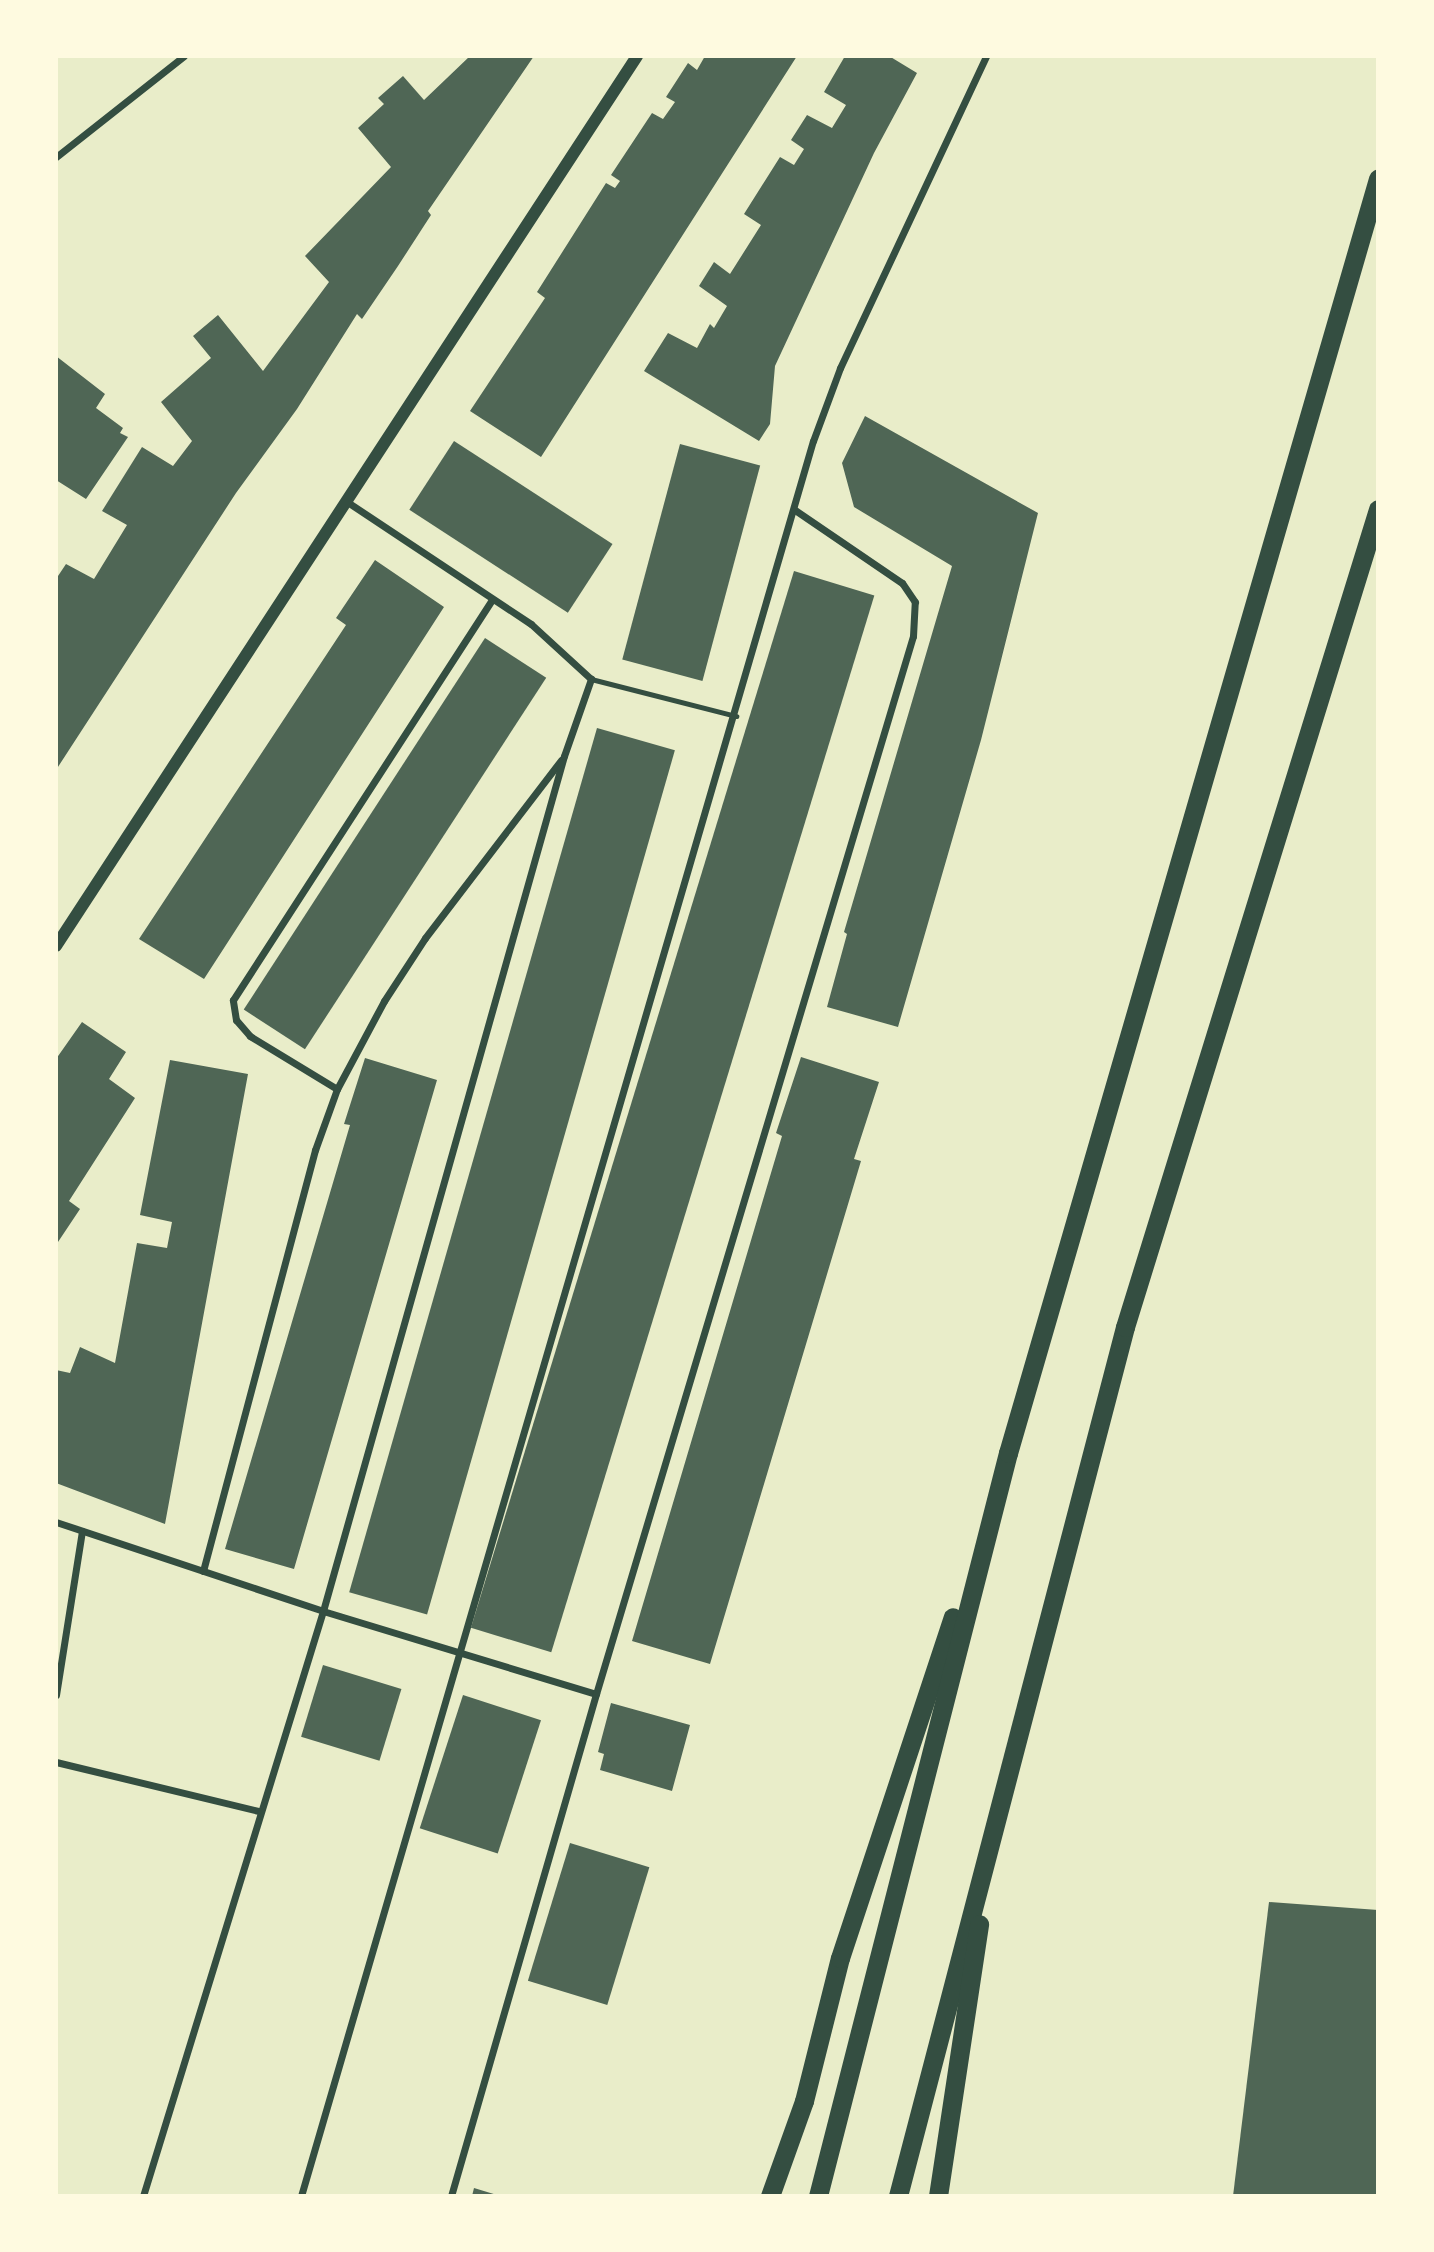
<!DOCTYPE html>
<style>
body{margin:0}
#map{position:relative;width:1434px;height:2252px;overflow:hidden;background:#e9edc9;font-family:Raleway,sans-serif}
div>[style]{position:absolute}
.building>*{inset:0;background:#4f6655;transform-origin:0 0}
.service>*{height:5px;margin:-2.5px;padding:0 2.5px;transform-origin:2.5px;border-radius:2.5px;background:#344e41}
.minor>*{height:7px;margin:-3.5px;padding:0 3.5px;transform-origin:3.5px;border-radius:3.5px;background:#344e41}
.tertiary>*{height:12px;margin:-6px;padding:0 6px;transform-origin:6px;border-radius:6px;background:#344e41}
.trunk>*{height:19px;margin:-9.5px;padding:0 9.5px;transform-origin:9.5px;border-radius:9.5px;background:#344e41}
span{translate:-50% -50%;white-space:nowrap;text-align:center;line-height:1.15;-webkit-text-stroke:7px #fefae0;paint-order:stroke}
.frame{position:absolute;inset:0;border:58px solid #fefae0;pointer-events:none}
</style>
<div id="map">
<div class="building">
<div style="clip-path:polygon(470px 56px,534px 56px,428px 211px,431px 215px,398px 266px,362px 319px,357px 314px,297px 409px,236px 493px,56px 770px,56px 579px,66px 564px,94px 579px,127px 525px,102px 511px,142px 447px,173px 466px,192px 441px,161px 402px,211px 358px,193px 336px,218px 315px,263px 371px,329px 282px,305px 256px,391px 167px,358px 128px,384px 104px,378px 98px,403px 76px,424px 100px)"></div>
<div style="clip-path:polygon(705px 56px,797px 56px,541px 457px,470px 411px,545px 298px,537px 292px,606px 183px,615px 188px,620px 181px,611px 175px,652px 113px,663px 119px,675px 102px,666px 97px,688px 63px,697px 70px)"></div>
<div style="clip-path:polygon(845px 56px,889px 56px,917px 73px,874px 153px,775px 366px,770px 424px,759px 441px,644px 371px,668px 333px,697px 348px,710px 324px,714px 328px,727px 306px,699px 286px,714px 262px,730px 274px,761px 225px,744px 214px,780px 157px,794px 165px,804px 149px,791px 140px,807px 115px,832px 128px,846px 105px,824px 92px)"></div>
<div style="clip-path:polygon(56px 356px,105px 394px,96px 408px,123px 428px,120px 433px,128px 437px,86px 499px,56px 480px)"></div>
<div style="clip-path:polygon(865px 416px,1038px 513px,981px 740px,898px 1027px,827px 1007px,847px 934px,844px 932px,952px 566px,854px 507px,842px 463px)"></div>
<div style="left:454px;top:441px;width:189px;height:82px;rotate:33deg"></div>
<div style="left:680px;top:444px;width:83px;height:223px;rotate:15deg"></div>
<div style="clip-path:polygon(375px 560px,444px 607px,204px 979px,139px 939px,346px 625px,336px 618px)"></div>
<div style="left:794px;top:571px;width:84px;height:1105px;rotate:17deg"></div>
<div style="left:485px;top:638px;width:73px;height:443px;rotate:33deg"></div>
<div style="left:597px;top:728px;width:81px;height:899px;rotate:16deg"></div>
<div style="clip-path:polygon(82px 1022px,126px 1052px,109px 1079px,135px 1098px,69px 1201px,80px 1209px,56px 1245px,56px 1059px)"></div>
<div style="clip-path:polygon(801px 1057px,879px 1082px,854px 1159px,861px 1161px,710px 1664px,632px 1641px,782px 1136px,776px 1133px)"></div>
<div style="clip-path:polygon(365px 1058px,437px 1080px,294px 1569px,225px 1549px,350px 1125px,344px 1124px)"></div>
<div style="clip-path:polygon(170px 1060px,248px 1074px,165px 1524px,56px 1483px,56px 1370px,70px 1373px,80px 1347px,115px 1363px,137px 1243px,167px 1248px,172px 1222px,140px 1215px)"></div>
<div style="left:323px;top:1665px;width:82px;height:75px;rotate:17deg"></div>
<div style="left:463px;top:1695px;width:82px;height:140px;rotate:18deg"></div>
<div style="clip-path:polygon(611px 1703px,690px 1725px,672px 1791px,600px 1770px,604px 1754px,598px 1752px)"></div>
<div style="left:570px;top:1843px;width:83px;height:144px;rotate:17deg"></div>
<div style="clip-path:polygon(1269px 1902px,1378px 1910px,1378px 2196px,1233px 2196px)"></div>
<div style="clip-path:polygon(474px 2188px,497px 2195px,497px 2196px,472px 2196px)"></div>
</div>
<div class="service">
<div style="left:591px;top:679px;width:150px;rotate:14.3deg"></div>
</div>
<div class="minor">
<div style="left:56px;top:157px;width:163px;rotate:-38.3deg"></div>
<div style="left:337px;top:1089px;width:102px;rotate:-148.7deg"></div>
<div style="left:250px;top:1036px;width:21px;rotate:-131deg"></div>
<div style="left:236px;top:1020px;width:20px;rotate:-99deg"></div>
<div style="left:233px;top:1000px;width:477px;rotate:-57.1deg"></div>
<div style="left:56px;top:1522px;width:281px;rotate:18.4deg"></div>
<div style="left:323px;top:1611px;width:285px;rotate:16.9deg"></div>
<div style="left:203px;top:1571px;width:436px;rotate:-75.1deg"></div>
<div style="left:315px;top:1150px;width:65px;rotate:-70.2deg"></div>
<div style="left:337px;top:1089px;width:100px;rotate:-61.9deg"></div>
<div style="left:384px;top:1001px;width:75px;rotate:-56.9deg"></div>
<div style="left:425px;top:938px;width:224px;rotate:-52.6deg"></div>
<div style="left:56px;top:1695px;width:166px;rotate:-81deg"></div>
<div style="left:56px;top:1762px;width:209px;rotate:13.6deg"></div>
<div style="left:143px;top:2196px;width:612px;rotate:-72.9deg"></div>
<div style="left:323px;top:1611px;width:888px;rotate:-74.26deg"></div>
<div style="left:564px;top:756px;width:82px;rotate:-70.7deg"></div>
<div style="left:591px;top:679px;width:81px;rotate:-137.5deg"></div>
<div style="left:531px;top:624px;width:222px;rotate:-146.4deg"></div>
<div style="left:301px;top:2196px;width:1828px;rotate:-73.74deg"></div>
<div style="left:813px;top:441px;width:78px;rotate:-69.7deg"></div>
<div style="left:840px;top:368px;width:344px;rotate:-64.9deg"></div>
<div style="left:451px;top:2196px;width:523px;rotate:-73.89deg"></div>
<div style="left:596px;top:1694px;width:1104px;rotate:-73.32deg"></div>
<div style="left:913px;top:636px;width:34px;rotate:-87deg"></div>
<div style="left:915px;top:602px;width:23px;rotate:-124deg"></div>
<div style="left:902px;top:583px;width:130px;rotate:-145.7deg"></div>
</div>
<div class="tertiary">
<div style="left:56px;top:946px;width:1063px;rotate:-56.86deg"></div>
</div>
<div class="trunk">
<div style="left:770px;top:2196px;width:101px;rotate:-70.3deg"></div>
<div style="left:804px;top:2101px;width:147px;rotate:-75.9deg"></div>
<div style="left:840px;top:1958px;width:359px;rotate:-71.7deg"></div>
<div style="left:818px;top:2196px;width:767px;rotate:-75.66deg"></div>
<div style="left:1008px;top:1453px;width:1327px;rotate:-73.81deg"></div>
<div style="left:898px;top:2196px;width:898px;rotate:-75.36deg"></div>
<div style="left:1125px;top:1327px;width:856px;rotate:-72.81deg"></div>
<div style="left:938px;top:2196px;width:275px;rotate:-81.4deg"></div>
</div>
<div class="frame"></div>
</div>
